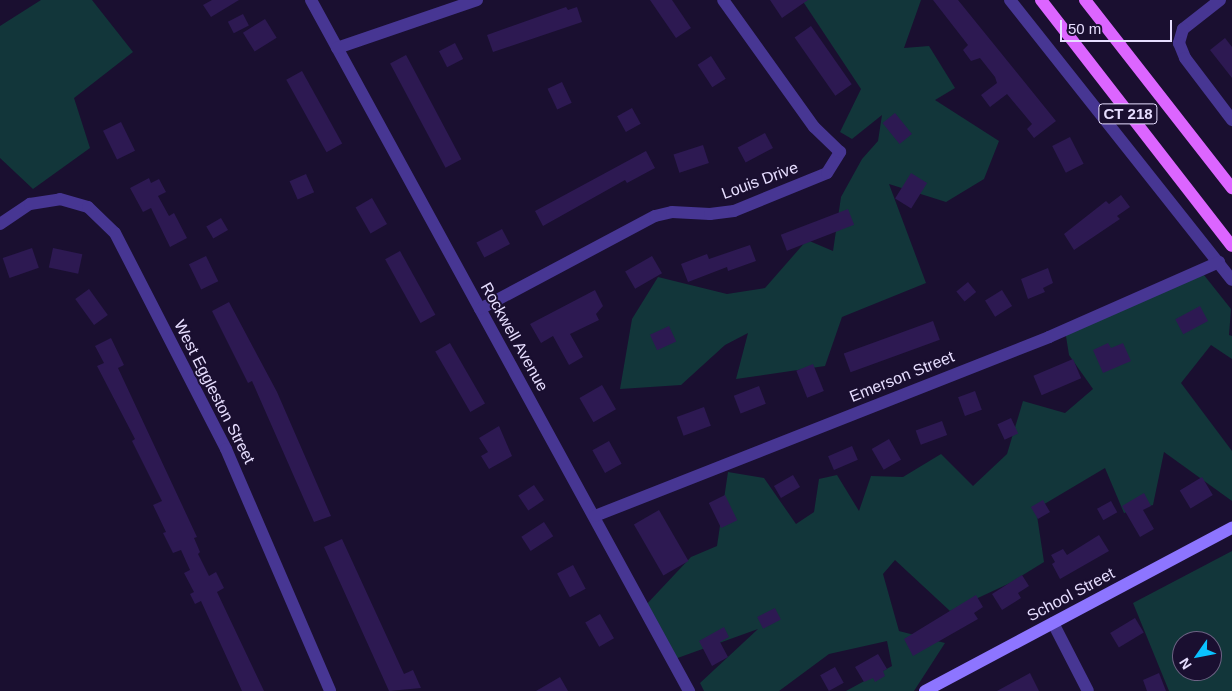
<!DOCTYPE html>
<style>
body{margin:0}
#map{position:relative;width:1232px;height:691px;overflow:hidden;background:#1a0f30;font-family:Helvetica,sans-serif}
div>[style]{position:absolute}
.green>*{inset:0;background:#12363a}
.building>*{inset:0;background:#2d1952;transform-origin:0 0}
.minor>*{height:12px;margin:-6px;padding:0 6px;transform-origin:6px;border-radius:6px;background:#473693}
.secondary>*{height:12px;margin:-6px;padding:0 6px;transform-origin:6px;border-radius:6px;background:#8d75ff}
.primary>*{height:12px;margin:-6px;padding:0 6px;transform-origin:6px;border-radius:6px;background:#dc65ff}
span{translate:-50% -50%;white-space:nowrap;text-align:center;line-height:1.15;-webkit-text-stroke:4px #1a0f30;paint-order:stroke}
.shield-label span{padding:1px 4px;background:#1a0f30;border:1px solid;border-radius:4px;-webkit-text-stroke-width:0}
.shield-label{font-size:15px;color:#e7deff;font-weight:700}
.street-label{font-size:16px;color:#e7deff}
.north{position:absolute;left:1172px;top:631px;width:50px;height:50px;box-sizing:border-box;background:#1a0f30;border:1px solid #6c6283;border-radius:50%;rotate:237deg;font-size:14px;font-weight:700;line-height:20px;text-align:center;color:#e7deff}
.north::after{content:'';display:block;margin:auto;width:18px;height:22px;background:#0ac2ff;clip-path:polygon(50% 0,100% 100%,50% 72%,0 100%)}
.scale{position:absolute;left:1060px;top:20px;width:112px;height:22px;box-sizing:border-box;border:2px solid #e7deff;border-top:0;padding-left:6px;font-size:15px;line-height:18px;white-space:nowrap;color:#e7deff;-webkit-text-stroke:4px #1a0f30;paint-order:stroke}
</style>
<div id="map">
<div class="green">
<div style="clip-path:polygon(41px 0,92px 0,133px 52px,74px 98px,90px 148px,33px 189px,0 158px,0 26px)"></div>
<div style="clip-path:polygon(802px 0,921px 0,904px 48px,929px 46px,955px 88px,935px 100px,999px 141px,984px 179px,946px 202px,889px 184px,926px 283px,842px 317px,825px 366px,736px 379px,748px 333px,725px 345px,681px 385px,620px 389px,632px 319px,658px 277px,727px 294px,765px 288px,807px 240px,833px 251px,841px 197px,862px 159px,878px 141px,882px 115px,852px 139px,840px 132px,861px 89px)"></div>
<div style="clip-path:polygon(1200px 270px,1231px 309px,1229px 335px,1232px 336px,1232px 359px,1211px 345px,1181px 383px,1232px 451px,1232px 501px,1164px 452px,1153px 505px,1124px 513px,1105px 468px,1036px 509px,1044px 562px,1010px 583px,950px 611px,895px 560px,883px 574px,899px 631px,945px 643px,914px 691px,846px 691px,892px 666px,887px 641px,829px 654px,779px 691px,704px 691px,700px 683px,758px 629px,672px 660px,644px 607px,691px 557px,717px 546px,728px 472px,764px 478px,796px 524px,814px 512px,819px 479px,837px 475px,859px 511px,871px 476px,903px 477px,941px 454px,973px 486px,1007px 454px,1023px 401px,1065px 413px,1093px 389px,1069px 355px,1065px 330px)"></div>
<div style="clip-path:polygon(evenodd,1232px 551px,1232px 691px,1169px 691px,1133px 603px,1232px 551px,1182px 641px,1212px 641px,1212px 671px,1182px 671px,1182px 641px)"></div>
</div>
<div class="building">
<div style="clip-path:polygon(212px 0,239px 0,211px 17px,203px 5px)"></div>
<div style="clip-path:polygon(650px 0,672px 0,691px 28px,676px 38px)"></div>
<div style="clip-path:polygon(770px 0,808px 0,782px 18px)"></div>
<div style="clip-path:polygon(933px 0,958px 0,1056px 121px,1034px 138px,1027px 129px,1032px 124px,1007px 94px,990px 107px,981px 95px,997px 83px,995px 77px,980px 58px,971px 61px,963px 50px,968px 45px)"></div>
<div style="clip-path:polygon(566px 7px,568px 10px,577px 7px,582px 22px,493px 52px,487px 35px)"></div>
<div style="left:243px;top:14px;width:13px;height:17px;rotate:63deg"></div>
<div style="left:265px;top:19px;width:22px;height:26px;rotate:58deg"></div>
<div style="left:811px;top:26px;width:71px;height:20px;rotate:55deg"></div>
<div style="clip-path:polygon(1225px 38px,1232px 47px,1232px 78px,1210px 50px)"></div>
<div style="left:455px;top:43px;width:18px;height:18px;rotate:63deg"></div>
<div style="left:406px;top:55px;width:118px;height:18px;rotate:62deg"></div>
<div style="left:711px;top:56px;width:27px;height:16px;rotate:57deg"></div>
<div style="left:302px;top:71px;width:83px;height:18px;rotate:61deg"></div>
<div style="left:562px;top:82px;width:23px;height:16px;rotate:65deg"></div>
<div style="left:632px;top:108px;width:18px;height:17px;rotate:61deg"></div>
<div style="left:895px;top:113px;width:27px;height:16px;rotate:51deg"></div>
<div style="left:121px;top:122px;width:32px;height:20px;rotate:64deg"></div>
<div style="left:765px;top:133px;width:17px;height:31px;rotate:62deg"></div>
<div style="left:1070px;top:137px;width:30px;height:20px;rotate:63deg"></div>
<div style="left:703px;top:145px;width:19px;height:31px;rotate:72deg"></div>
<div style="clip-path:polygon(646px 151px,655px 168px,627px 183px,625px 180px,543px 226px,535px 211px)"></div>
<div style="left:911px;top:173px;width:19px;height:30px;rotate:32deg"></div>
<div style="left:306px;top:174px;width:20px;height:18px;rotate:66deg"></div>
<div style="clip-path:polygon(149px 178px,151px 183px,159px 179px,166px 192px,158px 196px,169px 216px,174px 213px,187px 238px,170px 247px,151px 208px,143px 212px,130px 188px)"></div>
<div style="clip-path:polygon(1121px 195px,1130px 207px,1117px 216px,1120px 219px,1074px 250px,1064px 234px,1106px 201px,1109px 204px)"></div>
<div style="left:372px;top:198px;width:30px;height:19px;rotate:60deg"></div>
<div style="left:848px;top:209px;width:17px;height:72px;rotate:69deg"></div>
<div style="left:221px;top:218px;width:14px;height:17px;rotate:60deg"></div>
<div style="left:502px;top:229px;width:17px;height:29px;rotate:62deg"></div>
<div style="clip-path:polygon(750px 245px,756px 261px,728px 271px,727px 267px,688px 282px,681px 264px,707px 254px,709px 259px)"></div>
<div style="left:32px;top:248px;width:21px;height:31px;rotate:71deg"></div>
<div style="left:53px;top:248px;width:30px;height:20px;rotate:12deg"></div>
<div style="left:400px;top:251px;width:73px;height:17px;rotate:61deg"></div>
<div style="left:206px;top:256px;width:28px;height:19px;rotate:64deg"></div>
<div style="left:652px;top:256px;width:20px;height:31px;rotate:60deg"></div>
<div style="clip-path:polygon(1048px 268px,1053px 283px,1043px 288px,1045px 292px,1028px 299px,1021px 279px)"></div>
<div style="left:968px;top:282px;width:13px;height:15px;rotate:51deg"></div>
<div style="left:89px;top:289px;width:32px;height:17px;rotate:54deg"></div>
<div style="clip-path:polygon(595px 290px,603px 306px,596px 314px,599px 320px,570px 334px,583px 357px,569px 365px,553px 336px,541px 343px,530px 324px)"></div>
<div style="left:1002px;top:290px;width:19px;height:20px;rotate:58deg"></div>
<div style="clip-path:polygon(229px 302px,277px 392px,331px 516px,314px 522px,252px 381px,248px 383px,212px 311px)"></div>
<div style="left:1200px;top:306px;width:17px;height:28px;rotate:62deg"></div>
<div style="left:933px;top:321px;width:20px;height:95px;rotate:70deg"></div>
<div style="left:669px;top:326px;width:17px;height:21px;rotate:65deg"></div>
<div style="clip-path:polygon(111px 338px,124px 365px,118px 368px,197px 537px,194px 538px,200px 552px,198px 554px,209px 576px,216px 572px,224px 588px,217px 592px,264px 691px,242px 691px,201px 601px,195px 604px,190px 594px,194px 592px,184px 573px,190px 570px,181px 550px,173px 553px,163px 533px,166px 532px,153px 505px,162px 501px,132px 441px,135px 439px,97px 366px,104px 363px,95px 346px)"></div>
<div style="left:450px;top:343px;width:70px;height:17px;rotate:60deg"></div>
<div style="clip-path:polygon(1108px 343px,1111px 348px,1123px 343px,1131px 361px,1103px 373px,1093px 350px)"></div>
<div style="left:1073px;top:359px;width:21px;height:43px;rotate:67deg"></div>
<div style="left:813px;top:364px;width:29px;height:18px;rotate:68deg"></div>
<div style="left:602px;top:385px;width:28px;height:26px;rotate:60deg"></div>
<div style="left:759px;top:386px;width:19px;height:27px;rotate:69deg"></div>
<div style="left:975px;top:391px;width:20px;height:18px;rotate:70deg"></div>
<div style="left:704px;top:407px;width:20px;height:29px;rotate:70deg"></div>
<div style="left:1011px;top:418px;width:17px;height:15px;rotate:65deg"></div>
<div style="left:942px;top:421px;width:15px;height:28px;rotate:70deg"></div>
<div style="clip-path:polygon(499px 426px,512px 456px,489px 469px,481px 456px,488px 452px,479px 438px)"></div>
<div style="left:889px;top:439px;width:24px;height:20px;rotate:60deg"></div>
<div style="left:609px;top:441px;width:26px;height:19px;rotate:61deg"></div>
<div style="left:852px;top:446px;width:15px;height:26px;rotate:67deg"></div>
<div style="left:793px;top:475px;width:14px;height:22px;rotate:60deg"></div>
<div style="left:1202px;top:477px;width:21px;height:26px;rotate:59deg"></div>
<div style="left:534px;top:485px;width:18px;height:19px;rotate:56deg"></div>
<div style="clip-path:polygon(1144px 493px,1151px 506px,1143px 510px,1154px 529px,1140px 537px,1122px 506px)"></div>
<div style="left:725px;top:495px;width:28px;height:18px;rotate:64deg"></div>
<div style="left:1043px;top:500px;width:14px;height:14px;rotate:60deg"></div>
<div style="left:1111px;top:501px;width:13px;height:16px;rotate:61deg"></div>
<div style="left:659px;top:510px;width:59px;height:29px;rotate:60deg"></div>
<div style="left:544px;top:522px;width:17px;height:27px;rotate:57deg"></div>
<div style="clip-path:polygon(1099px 535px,1109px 551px,1060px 579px,1052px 564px,1055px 562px,1051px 555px,1063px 549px,1067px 555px)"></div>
<div style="clip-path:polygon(342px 539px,404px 674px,413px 670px,421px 688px,389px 691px,324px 547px)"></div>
<div style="left:573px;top:565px;width:27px;height:18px;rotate:62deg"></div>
<div style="clip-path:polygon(1022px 575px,1029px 586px,1018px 593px,1021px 598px,1002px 610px,992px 594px)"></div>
<div style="clip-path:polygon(976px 595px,983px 607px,974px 613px,978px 619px,913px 656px,904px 639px)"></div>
<div style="left:775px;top:608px;width:13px;height:20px;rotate:63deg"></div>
<div style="left:600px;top:614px;width:28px;height:17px;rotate:60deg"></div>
<div style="left:1135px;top:618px;width:17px;height:29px;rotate:59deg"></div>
<div style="clip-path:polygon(724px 627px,729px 637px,720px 642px,728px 657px,712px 666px,699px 641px)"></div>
<div style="clip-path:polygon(878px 654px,887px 669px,883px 671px,885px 676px,875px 682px,873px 678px,864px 682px,855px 667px)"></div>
<div style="left:835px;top:667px;width:18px;height:17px;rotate:61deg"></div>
<div style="clip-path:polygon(1030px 673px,1039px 691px,997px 691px)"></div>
<div style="clip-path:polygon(1159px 673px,1166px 691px,1147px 691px,1143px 680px)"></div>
<div style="clip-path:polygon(560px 677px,568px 691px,536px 691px)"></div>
</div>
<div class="minor">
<div style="left:311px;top:0;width:788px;rotate:61.32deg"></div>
<div style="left:1010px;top:0;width:357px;rotate:51.6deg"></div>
<div style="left:1220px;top:0;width:47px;rotate:141.9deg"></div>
<div style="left:1183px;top:29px;width:15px;rotate:106deg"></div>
<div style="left:1179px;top:43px;width:16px;rotate:68deg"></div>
<div style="left:1185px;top:58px;width:78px;rotate:52.8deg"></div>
<div style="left:337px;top:48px;width:148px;rotate:-18.9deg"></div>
<div style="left:0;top:224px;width:36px;rotate:-34deg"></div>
<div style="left:30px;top:204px;width:30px;rotate:-9deg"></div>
<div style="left:60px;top:199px;width:29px;rotate:16deg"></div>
<div style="left:88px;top:207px;width:37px;rotate:44deg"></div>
<div style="left:115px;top:233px;width:243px;rotate:62.8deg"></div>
<div style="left:226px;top:449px;width:263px;rotate:66.7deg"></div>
<div style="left:480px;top:309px;width:198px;rotate:-28deg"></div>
<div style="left:655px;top:216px;width:17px;rotate:-13deg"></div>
<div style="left:672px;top:212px;width:38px;rotate:3deg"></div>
<div style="left:710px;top:214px;width:24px;rotate:-7deg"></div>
<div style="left:734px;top:211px;width:100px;rotate:-22.2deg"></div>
<div style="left:827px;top:173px;width:25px;rotate:-58deg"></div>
<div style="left:840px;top:152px;width:36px;rotate:-136deg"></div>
<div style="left:814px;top:127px;width:156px;rotate:-125.6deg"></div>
<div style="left:595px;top:516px;width:488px;rotate:-21.5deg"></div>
<div style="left:1049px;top:337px;width:186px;rotate:-23.8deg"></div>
<div style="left:1053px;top:623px;width:76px;rotate:62.8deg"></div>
</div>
<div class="secondary">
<div style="left:925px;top:691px;width:348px;rotate:-28deg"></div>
</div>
<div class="primary">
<div style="left:1041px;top:0;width:311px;rotate:52.2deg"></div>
<div style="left:1085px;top:0;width:239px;rotate:52deg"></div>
</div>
<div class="shield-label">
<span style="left:1128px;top:114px">CT 218</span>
</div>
<div class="street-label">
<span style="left:760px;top:181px;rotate:-20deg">Louis Drive</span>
<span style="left:514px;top:337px;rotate:61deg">Rockwell Avenue</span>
<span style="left:902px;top:377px;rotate:-22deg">Emerson Street</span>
<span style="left:214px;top:392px;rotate:63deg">West Eggleston Street</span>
<span style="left:1071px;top:595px;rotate:-28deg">School Street</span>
</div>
<div class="north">N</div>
<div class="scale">50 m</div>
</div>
